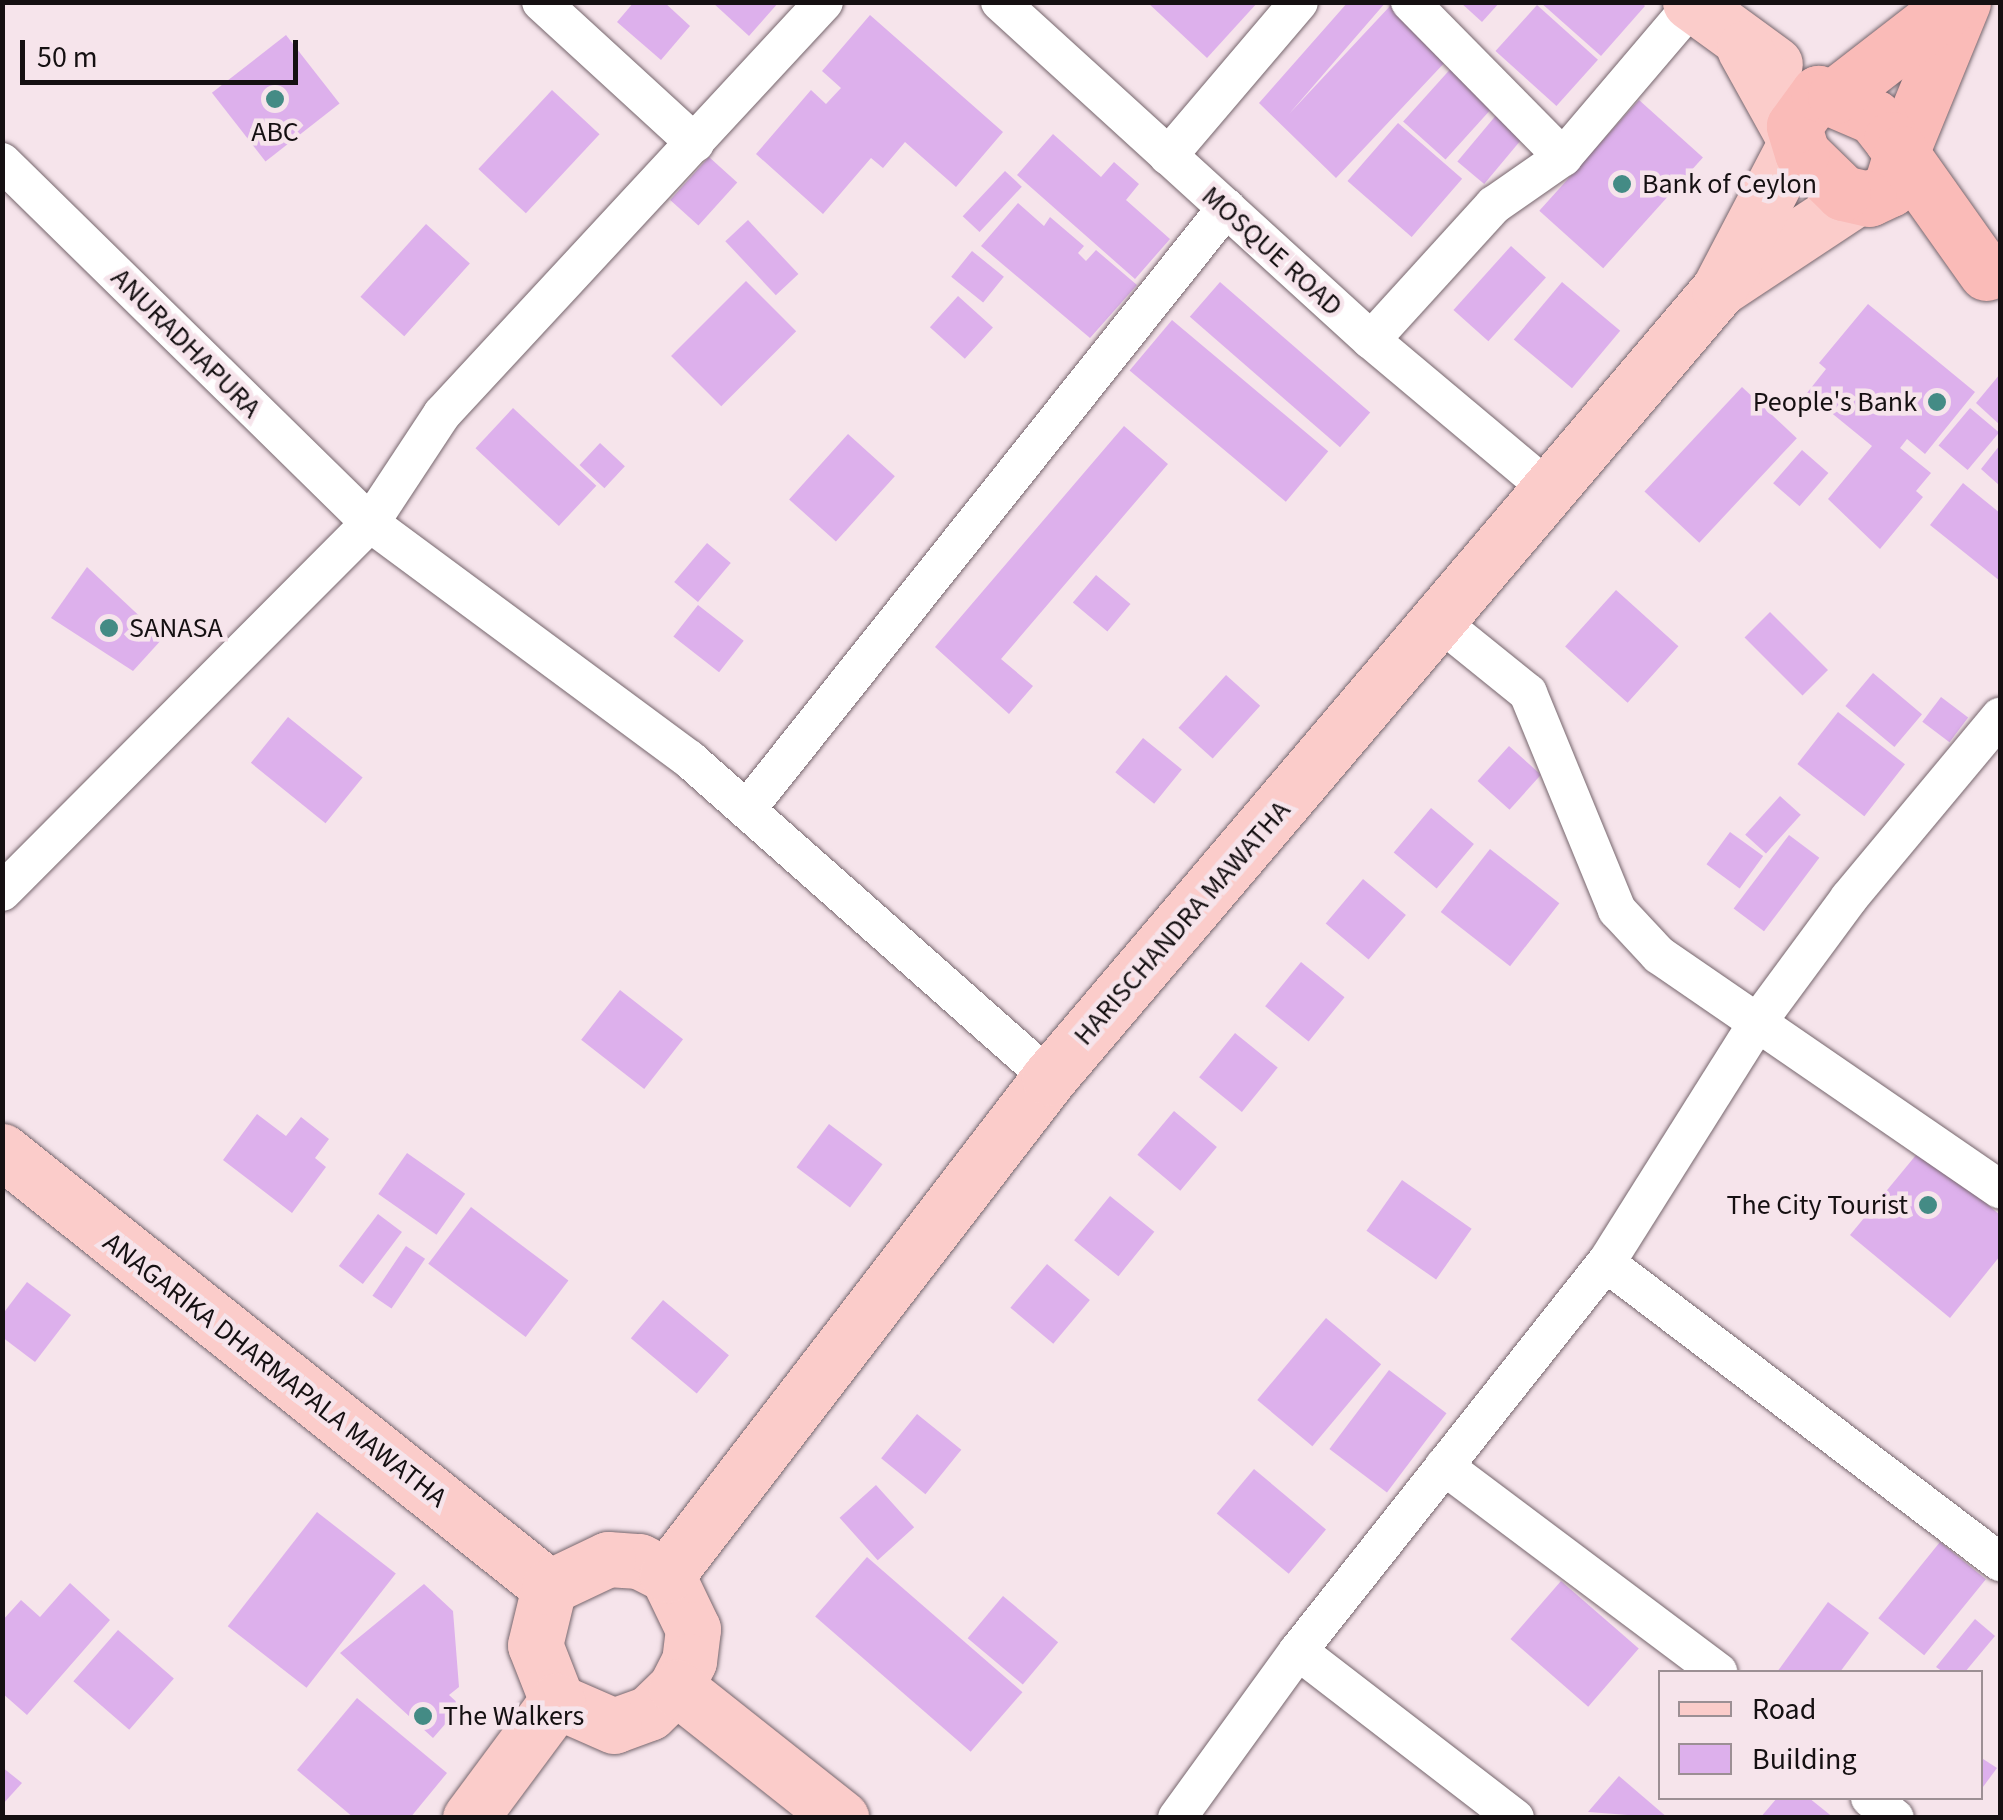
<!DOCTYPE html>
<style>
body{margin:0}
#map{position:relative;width:2003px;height:1820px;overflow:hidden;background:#f6e4eb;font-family:"Source Sans 3",sans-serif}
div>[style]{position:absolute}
.building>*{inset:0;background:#ddb0ec;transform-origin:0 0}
.roads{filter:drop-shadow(0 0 2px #76666d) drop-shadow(0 0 2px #76666d)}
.minor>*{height:38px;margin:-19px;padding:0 19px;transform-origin:19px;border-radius:19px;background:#fff}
.primary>*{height:55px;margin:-27.5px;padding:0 27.5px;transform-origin:27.5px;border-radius:27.5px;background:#fbccca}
.trunk>*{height:55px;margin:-27.5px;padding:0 27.5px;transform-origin:27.5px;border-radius:27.5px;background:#fabbb8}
.dots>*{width:28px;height:28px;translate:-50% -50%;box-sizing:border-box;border:5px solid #f6e4eb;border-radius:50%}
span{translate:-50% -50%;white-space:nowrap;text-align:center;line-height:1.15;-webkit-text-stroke:9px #f6e4eb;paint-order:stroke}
.poi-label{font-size:28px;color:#151012}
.left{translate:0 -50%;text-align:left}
.right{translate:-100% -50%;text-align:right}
.street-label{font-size:28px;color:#151012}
.frame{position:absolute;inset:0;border:5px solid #151012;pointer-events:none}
.legend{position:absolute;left:1658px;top:1670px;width:325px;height:130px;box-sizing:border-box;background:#f6e4eb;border:2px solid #9c8f94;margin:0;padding:12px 18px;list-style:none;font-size:30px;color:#151012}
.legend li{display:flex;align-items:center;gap:20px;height:50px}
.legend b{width:50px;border:2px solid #9c8f94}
.scale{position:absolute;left:20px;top:40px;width:278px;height:45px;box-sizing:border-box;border:5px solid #151012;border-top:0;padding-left:12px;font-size:30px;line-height:35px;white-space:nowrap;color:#151012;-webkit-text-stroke:8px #f6e4eb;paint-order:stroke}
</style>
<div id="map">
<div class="building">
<div style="clip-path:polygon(634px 2px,664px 2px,690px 26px,661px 60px,617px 22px)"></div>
<div style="clip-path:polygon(712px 2px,779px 2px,749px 36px)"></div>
<div style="clip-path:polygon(1147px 2px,1258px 2px,1207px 58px)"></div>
<div style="clip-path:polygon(1348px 2px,1386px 2px,1289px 114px,1391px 5px,1448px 59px,1336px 178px,1259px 103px)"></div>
<div style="clip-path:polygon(1460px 2px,1500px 2px,1482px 22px)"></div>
<div style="clip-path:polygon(1540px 2px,1641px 2px,1645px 6px,1601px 56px)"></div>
<div style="left:1537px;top:5px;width:82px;height:62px;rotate:42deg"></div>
<div style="clip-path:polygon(870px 15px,1003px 132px,956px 187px,905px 142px,883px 168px,871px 158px,823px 214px,756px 154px,811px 90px,826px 104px,841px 88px,822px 71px)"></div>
<div style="left:286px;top:35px;width:87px;height:94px;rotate:52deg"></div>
<div style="left:1454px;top:65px;width:57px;height:76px;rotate:42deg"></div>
<div style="left:552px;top:90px;width:65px;height:108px;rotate:43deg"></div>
<div style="left:1639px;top:100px;width:86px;height:149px;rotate:42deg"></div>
<div style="left:1503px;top:107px;width:35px;height:71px;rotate:40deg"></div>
<div style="left:1398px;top:123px;width:85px;height:77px;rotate:41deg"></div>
<div style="clip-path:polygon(1053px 134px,1101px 177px,1114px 162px,1139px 184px,1126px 200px,1170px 239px,1135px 279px,1017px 175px)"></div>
<div style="left:709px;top:157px;width:38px;height:58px;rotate:42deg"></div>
<div style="left:1005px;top:171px;width:23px;height:62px;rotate:43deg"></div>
<div style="clip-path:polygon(1018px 203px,1044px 226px,1050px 217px,1084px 246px,1078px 253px,1086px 261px,1096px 250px,1137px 285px,1090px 338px,981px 246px)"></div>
<div style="left:748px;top:220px;width:74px;height:31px;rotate:47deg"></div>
<div style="left:426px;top:224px;width:59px;height:98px;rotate:42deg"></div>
<div style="left:1511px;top:246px;width:47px;height:86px;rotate:42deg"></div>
<div style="left:972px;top:251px;width:41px;height:33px;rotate:39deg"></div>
<div style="left:746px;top:281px;width:71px;height:106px;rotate:45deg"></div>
<div style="left:1220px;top:282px;width:199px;height:46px;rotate:41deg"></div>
<div style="left:1562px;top:282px;width:76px;height:75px;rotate:40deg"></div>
<div style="left:958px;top:296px;width:47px;height:42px;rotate:42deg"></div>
<div style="clip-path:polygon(1868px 304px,1975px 392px,1925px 454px,1907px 439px,1900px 448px,1931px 473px,1916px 491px,1923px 497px,1880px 549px,1828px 499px,1872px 446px,1807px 393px,1826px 369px,1819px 363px)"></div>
<div style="left:1172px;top:320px;width:204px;height:66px;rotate:40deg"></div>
<div style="clip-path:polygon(2000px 374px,2000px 425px,1976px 403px)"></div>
<div style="left:1742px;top:387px;width:75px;height:143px;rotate:43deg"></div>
<div style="left:513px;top:408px;width:114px;height:55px;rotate:43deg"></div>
<div style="left:1970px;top:408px;width:38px;height:49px;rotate:40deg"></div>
<div style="clip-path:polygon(1124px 426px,1168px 464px,1001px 659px,1033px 686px,1009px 714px,935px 647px)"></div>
<div style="left:848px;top:434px;width:63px;height:88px;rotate:42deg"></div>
<div style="left:600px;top:443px;width:34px;height:30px;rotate:43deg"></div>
<div style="clip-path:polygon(2000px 445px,2000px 486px,1981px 469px)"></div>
<div style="left:1802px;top:450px;width:35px;height:44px;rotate:41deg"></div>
<div style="clip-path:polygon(1963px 483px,2000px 513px,2000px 581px,1930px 525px)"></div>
<div style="left:707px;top:543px;width:31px;height:51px;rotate:40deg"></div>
<div style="clip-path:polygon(87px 567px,163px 638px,133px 671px,51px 618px)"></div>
<div style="left:1096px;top:575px;width:45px;height:36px;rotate:40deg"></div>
<div style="left:1616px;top:590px;width:84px;height:76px;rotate:42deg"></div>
<div style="left:698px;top:605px;width:58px;height:40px;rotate:38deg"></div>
<div style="left:1770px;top:612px;width:82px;height:36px;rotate:45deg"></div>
<div style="left:1873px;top:673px;width:64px;height:43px;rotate:40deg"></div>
<div style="left:1226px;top:675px;width:46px;height:71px;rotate:42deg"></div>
<div style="left:1941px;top:697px;width:34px;height:31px;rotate:37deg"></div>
<div style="left:1838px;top:712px;width:85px;height:66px;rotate:38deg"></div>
<div style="left:288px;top:717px;width:96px;height:59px;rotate:39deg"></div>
<div style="left:1143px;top:738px;width:50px;height:44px;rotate:39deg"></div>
<div style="left:1509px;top:746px;width:43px;height:47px;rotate:42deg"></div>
<div style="left:1780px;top:796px;width:28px;height:52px;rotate:42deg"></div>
<div style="left:1431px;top:808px;width:56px;height:58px;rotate:40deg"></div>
<div style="left:1730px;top:832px;width:41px;height:40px;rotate:36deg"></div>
<div style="left:1789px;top:835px;width:38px;height:92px;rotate:37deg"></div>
<div style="left:1490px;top:849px;width:88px;height:80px;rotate:38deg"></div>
<div style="left:1363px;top:879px;width:56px;height:58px;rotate:40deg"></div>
<div style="left:1301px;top:962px;width:56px;height:57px;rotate:39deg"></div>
<div style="left:620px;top:990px;width:80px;height:63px;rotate:38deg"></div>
<div style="left:1235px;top:1033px;width:55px;height:57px;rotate:39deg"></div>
<div style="left:1174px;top:1111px;width:56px;height:57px;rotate:40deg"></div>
<div style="clip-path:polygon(257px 1114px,286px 1136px,301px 1117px,329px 1139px,315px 1158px,326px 1167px,292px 1213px,223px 1160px)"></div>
<div style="left:829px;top:1124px;width:67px;height:54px;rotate:37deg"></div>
<div style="clip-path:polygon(1921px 1149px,2000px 1215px,2000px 1256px,1950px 1318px,1850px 1235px)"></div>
<div style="left:407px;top:1153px;width:71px;height:50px;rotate:35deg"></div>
<div style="left:1402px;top:1180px;width:85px;height:62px;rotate:35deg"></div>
<div style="left:1110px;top:1196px;width:57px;height:57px;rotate:39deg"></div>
<div style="left:471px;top:1207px;width:122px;height:71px;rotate:37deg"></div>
<div style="left:378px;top:1214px;width:30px;height:65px;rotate:37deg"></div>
<div style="left:406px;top:1246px;width:23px;height:60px;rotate:34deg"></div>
<div style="left:1047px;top:1264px;width:56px;height:57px;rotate:40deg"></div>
<div style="clip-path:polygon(27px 1282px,71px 1315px,35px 1362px,2px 1337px,2px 1315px)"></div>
<div style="left:663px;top:1300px;width:86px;height:50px;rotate:40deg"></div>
<div style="left:1326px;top:1318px;width:72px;height:107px;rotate:40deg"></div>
<div style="left:1389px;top:1370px;width:72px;height:99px;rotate:37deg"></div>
<div style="left:917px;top:1414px;width:57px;height:57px;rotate:39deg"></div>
<div style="left:1254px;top:1469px;width:94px;height:58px;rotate:40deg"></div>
<div style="left:876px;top:1485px;width:57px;height:49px;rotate:48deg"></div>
<div style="left:317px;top:1512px;width:100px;height:145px;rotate:38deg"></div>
<div style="left:1940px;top:1542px;width:59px;height:98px;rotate:39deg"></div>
<div style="left:867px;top:1557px;width:206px;height:79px;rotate:41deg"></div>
<div style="left:1561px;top:1581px;width:103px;height:77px;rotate:41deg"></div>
<div style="clip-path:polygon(70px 1583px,110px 1620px,27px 1715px,2px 1693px,2px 1621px,21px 1600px,40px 1617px)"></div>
<div style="clip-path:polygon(424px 1584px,453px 1611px,459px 1687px,449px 1695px,461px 1706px,433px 1738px,340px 1653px)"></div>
<div style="left:1003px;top:1596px;width:72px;height:55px;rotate:40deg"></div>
<div style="clip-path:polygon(1828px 1602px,1869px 1633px,1840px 1672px,1777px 1672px)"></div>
<div style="clip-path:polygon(1975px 1619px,1995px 1636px,1965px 1672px,1943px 1672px,1936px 1667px)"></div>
<div style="left:118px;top:1630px;width:74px;height:68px;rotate:41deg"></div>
<div style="clip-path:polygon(357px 1698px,447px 1773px,410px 1818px,354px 1818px,297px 1770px)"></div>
<div style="clip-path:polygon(1980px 1757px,1997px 1768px,1980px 1791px)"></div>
<div style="clip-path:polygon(2px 1767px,22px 1783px,2px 1805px)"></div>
<div style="clip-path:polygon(1619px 1776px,1668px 1818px,1588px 1812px)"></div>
<div style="clip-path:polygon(1777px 1798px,1809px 1798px,1834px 1818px,1760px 1818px)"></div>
</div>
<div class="roads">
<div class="minor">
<div style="left:541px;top:2px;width:209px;rotate:42.5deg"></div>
<div style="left:824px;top:2px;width:562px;rotate:132.84deg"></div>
<div style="left:442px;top:414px;width:131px;rotate:123.4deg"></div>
<div style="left:370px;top:523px;width:397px;rotate:36.5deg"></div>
<div style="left:689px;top:759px;width:481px;rotate:41.5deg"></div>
<div style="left:1000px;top:2px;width:502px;rotate:42.34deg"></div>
<div style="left:1371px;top:340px;width:235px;rotate:40deg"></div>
<div style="left:1410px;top:2px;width:218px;rotate:45.4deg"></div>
<div style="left:1168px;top:156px;width:202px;rotate:-49.6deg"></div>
<div style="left:2px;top:162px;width:516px;rotate:44.45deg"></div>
<div style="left:370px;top:523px;width:521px;rotate:134.92deg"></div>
<div style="left:1371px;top:340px;width:183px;rotate:-47.7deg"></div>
<div style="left:1494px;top:205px;width:84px;rotate:-34.8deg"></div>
<div style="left:1563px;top:157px;width:204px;rotate:-49.6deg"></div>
<div style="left:1440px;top:622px;width:113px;rotate:38.9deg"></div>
<div style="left:1528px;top:693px;width:235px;rotate:67.7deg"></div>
<div style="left:1617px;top:910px;width:62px;rotate:47deg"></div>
<div style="left:1659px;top:955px;width:414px;rotate:34.5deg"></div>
<div style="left:747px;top:809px;width:769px;rotate:-51.44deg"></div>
<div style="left:1606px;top:1263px;width:495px;rotate:37.2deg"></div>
<div style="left:1444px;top:1466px;width:343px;rotate:36.9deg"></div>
<div style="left:1298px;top:1651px;width:274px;rotate:37.6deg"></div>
<div style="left:1870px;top:1798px;width:32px;rotate:39deg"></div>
<div style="left:1177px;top:1818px;width:206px;rotate:-54.1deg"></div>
<div style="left:1298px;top:1651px;width:495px;rotate:-51.6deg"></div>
<div style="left:1606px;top:1263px;width:284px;rotate:-57.8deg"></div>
<div style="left:1757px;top:1023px;width:155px;rotate:-53.6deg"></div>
<div style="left:1849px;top:898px;width:236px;rotate:-50.2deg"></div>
</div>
<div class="primary">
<div style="left:1690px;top:2px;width:105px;rotate:36.1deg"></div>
<div style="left:1722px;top:287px;width:159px;rotate:-33.5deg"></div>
<div style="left:2px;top:1151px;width:700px;rotate:38.56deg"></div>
<div style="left:608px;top:1559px;width:31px;rotate:4deg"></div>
<div style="left:639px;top:1561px;width:31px;rotate:27deg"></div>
<div style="left:667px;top:1575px;width:60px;rotate:64.3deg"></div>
<div style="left:693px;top:1629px;width:32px;rotate:97deg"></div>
<div style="left:689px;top:1661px;width:29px;rotate:117deg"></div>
<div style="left:676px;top:1687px;width:37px;rotate:136deg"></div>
<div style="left:649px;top:1713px;width:37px;rotate:160deg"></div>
<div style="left:614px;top:1726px;width:62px;rotate:-156.3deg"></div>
<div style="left:557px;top:1701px;width:60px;rotate:-111.4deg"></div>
<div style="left:535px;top:1645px;width:60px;rotate:-76.4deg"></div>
<div style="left:549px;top:1587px;width:65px;rotate:-25.4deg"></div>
<div style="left:667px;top:1575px;width:627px;rotate:-52.45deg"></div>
<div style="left:1049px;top:1078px;width:1035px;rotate:-49.66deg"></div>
<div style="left:1719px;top:289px;width:166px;rotate:-62.4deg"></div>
<div style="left:1796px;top:142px;width:107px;rotate:-119deg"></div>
<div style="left:676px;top:1687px;width:211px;rotate:38.4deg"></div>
<div style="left:470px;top:1818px;width:146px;rotate:-53.4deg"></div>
</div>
<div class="trunk">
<div style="left:1963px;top:2px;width:163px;rotate:112.3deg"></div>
<div style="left:1901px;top:153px;width:38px;rotate:107deg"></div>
<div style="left:1890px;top:189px;width:23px;rotate:155deg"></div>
<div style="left:1869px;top:199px;width:27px;rotate:-167deg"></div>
<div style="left:1843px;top:193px;width:57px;rotate:-135.7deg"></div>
<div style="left:1802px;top:153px;width:28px;rotate:-107deg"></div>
<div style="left:1794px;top:126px;width:41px;rotate:-54deg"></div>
<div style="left:1818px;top:93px;width:61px;rotate:23.2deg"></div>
<div style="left:1874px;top:117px;width:28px;rotate:52deg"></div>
<div style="left:1891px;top:139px;width:17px;rotate:54deg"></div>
<div style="left:1901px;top:153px;width:147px;rotate:54.7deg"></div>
<div style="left:1835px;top:96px;width:153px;rotate:-37.8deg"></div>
</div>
</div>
<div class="dots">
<div style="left:275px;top:99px;background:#448b85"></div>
<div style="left:1622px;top:184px;background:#448b85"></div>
<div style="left:1937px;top:402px;background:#448b85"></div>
<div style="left:109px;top:628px;background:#448b85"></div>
<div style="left:1928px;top:1205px;background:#448b85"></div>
<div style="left:423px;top:1716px;background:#448b85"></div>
</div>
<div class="poi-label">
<span style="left:275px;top:132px">ABC</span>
<span class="left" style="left:1642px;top:184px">Bank of Ceylon</span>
<span class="right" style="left:1917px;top:402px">People's Bank</span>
<span class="left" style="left:129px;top:628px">SANASA</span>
<span class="right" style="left:1908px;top:1205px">The City Tourist</span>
<span class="left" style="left:443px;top:1716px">The Walkers</span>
</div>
<div class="street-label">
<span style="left:1272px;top:251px;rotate:42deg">MOSQUE ROAD</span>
<span style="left:186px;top:343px;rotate:45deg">ANURADHAPURA</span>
<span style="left:1182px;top:923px;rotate:-49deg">HARISCHANDRA MAWATHA</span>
<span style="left:275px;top:1370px;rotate:38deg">ANAGARIKA DHARMAPALA MAWATHA</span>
</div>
<div class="frame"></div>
<ul class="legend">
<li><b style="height:12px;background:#fbccca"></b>Road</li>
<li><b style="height:28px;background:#ddb0ec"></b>Building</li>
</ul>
<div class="scale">50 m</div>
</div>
